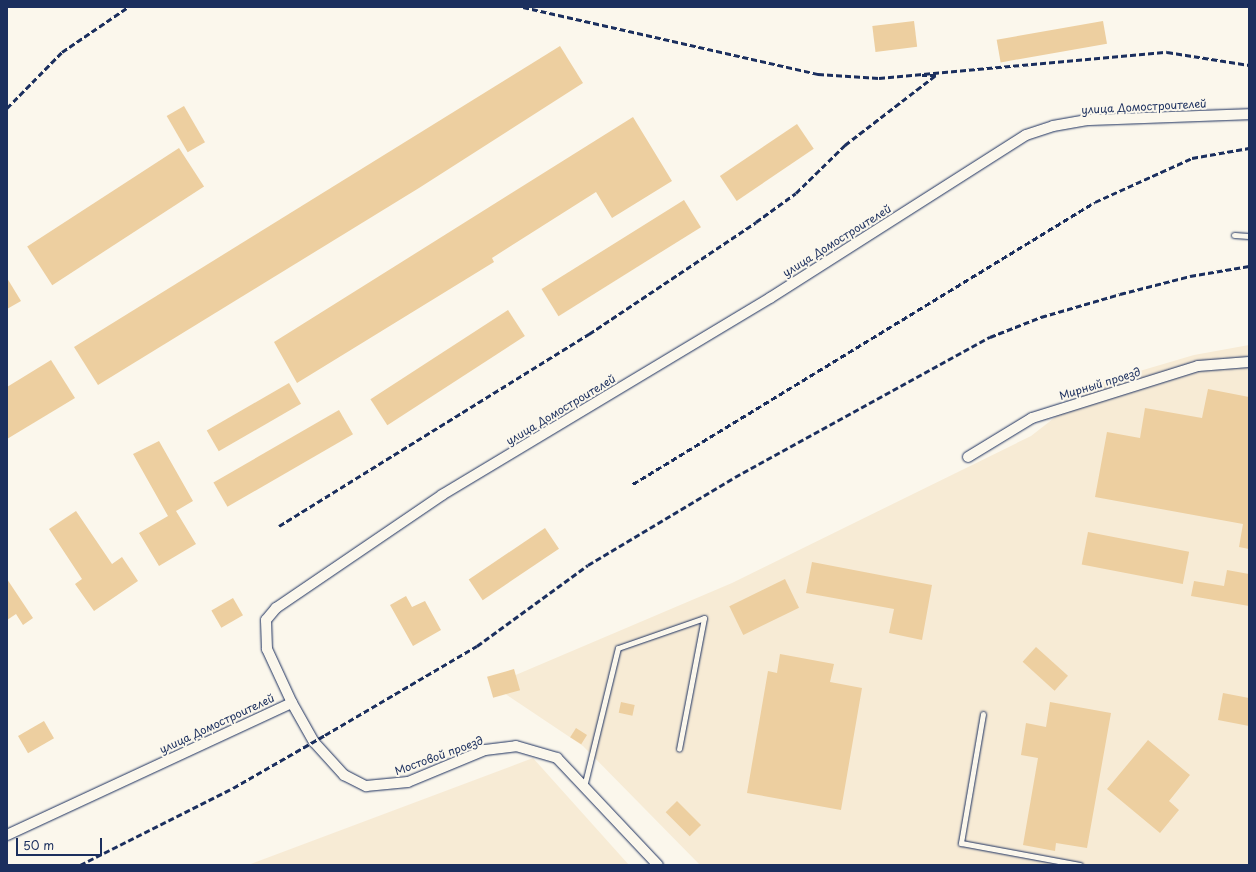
<!DOCTYPE html>
<meta charset="utf-8">
<style>
body{margin:0}
#map{position:relative;width:1256px;height:872px;overflow:hidden;background:#fbf7ec;font-family:"Playpen Sans",sans-serif}
div>[style]{position:absolute}
.built>*{inset:0;background:#f7ebd5}
.building>*{inset:0;background:#edcfa0;transform-origin:0 0}
.roads{filter:drop-shadow(0 0 1px #1b2f5e) drop-shadow(0 0 1px #1b2f5e)}
.service>*{height:5px;margin:-2.5px;padding:0 2.5px;transform-origin:2.5px;border-radius:2.5px;background:#fbf7ec}
.minor>*{height:10px;margin:-5px;padding:0 5px;transform-origin:5px;border-radius:5px;background:#fbf7ec}
.rail>*{height:3px;margin-top:-1.5px;transform-origin:0;background:repeating-linear-gradient(90deg,#1b2f5e 0 6px,transparent 0 9px)}
span{translate:-50% -50%;white-space:nowrap;text-align:center;line-height:1.15;-webkit-text-stroke:4px #fbf7ec;paint-order:stroke}
.street-label{font-size:11px;color:#1b2f5e}
.frame{position:absolute;inset:0;border:8px solid #1b2f5e;pointer-events:none}
.scale{position:absolute;left:16px;top:838px;width:86px;height:18px;box-sizing:border-box;border:2px solid #1b2f5e;border-top:0;padding-left:5px;font-size:12px;line-height:14px;white-space:nowrap;color:#1b2f5e;-webkit-text-stroke:3px #fbf7ec;paint-order:stroke}
</style>
<div id="map">
<div class="built">
<div style="clip-path:polygon(1249px 345px,1249px 865px,700px 865px,583px 746px,492px 685px,732px 583px,1031px 436px,1099px 383px,1194px 355px)"></div>
<div style="clip-path:polygon(533px 758px,629px 865px,248px 865px)"></div>
</div>
<div class="building">
<div style="left:914px;top:21px;width:26px;height:42px;rotate:83deg"></div>
<div style="left:1103px;top:21px;width:23px;height:108px;rotate:80deg"></div>
<div style="clip-path:polygon(560px 46px,583px 83px,419px 188px,98px 385px,74px 347px)"></div>
<div style="left:184px;top:106px;width:42px;height:20px;rotate:60deg"></div>
<div style="clip-path:polygon(633px 117px,672px 181px,612px 218px,596px 192px,492px 258px,494px 262px,297px 383px,274px 342px)"></div>
<div style="left:797px;top:124px;width:30px;height:93px;rotate:56deg"></div>
<div style="left:179px;top:148px;width:46px;height:181px;rotate:57deg"></div>
<div style="left:684px;top:200px;width:32px;height:168px;rotate:58deg"></div>
<div style="clip-path:polygon(7px 278px,21px 301px,7px 309px)"></div>
<div style="left:508px;top:310px;width:31px;height:164px;rotate:57deg"></div>
<div style="clip-path:polygon(51px 360px,75px 398px,7px 439px,7px 387px)"></div>
<div style="left:289px;top:383px;width:24px;height:95px;rotate:60deg"></div>
<div style="clip-path:polygon(1208px 389px,1249px 397px,1249px 549px,1239px 547px,1243px 524px,1095px 497px,1107px 432px,1140px 438px,1145px 408px,1202px 418px)"></div>
<div style="left:339px;top:410px;width:28px;height:145px;rotate:60deg"></div>
<div style="clip-path:polygon(159px 441px,193px 501px,176px 511px,196px 544px,159px 566px,139px 533px,168px 516px,133px 454px)"></div>
<div style="clip-path:polygon(76px 511px,112px 564px,122px 557px,138px 581px,94px 611px,75px 584px,82px 579px,49px 529px)"></div>
<div style="left:545px;top:528px;width:25px;height:92px;rotate:56deg"></div>
<div style="left:1088px;top:532px;width:103px;height:33px;rotate:11deg"></div>
<div style="clip-path:polygon(812px 562px,932px 585px,922px 640px,889px 633px,894px 609px,806px 593px)"></div>
<div style="clip-path:polygon(1227px 570px,1249px 574px,1249px 606px,1191px 596px,1194px 581px,1224px 586px)"></div>
<div style="clip-path:polygon(7px 579px,33px 618px,23px 625px,16px 614px,7px 620px)"></div>
<div style="left:785px;top:579px;width:32px;height:62px;rotate:64deg"></div>
<div style="clip-path:polygon(406px 596px,412px 607px,425px 601px,441px 630px,413px 646px,390px 605px)"></div>
<div style="left:233px;top:598px;width:20px;height:25px;rotate:60deg"></div>
<div style="left:1036px;top:647px;width:43px;height:20px;rotate:42deg"></div>
<div style="clip-path:polygon(780px 654px,834px 664px,830px 682px,862px 688px,841px 810px,747px 793px,768px 671px,777px 673px)"></div>
<div style="left:514px;top:669px;width:22px;height:28px;rotate:74deg"></div>
<div style="clip-path:polygon(1223px 693px,1249px 698px,1249px 726px,1218px 720px)"></div>
<div style="left:621px;top:702px;width:14px;height:11px;rotate:12deg"></div>
<div style="clip-path:polygon(1050px 702px,1111px 713px,1087px 848px,1056px 843px,1055px 851px,1023px 845px,1038px 758px,1021px 755px,1026px 723px,1046px 727px)"></div>
<div style="left:44px;top:721px;width:20px;height:30px;rotate:60deg"></div>
<div style="left:576px;top:728px;width:13px;height:11px;rotate:32deg"></div>
<div style="clip-path:polygon(1148px 740px,1190px 775px,1169px 801px,1179px 810px,1160px 833px,1107px 789px)"></div>
<div style="left:677px;top:801px;width:34px;height:16px;rotate:45deg"></div>
</div>
<div class="roads">
<div class="service">
<div style="left:1234px;top:235px;width:15px;rotate:4deg"></div>
<div style="left:983px;top:714px;width:131px;rotate:99.7deg"></div>
<div style="left:961px;top:843px;width:121px;rotate:10.5deg"></div>
<div style="left:584px;top:787px;width:143px;rotate:-76.3deg"></div>
<div style="left:618px;top:648px;width:91px;rotate:-19.2deg"></div>
<div style="left:704px;top:618px;width:133px;rotate:100.8deg"></div>
</div>
<div class="minor">
<div style="left:968px;top:457px;width:75px;rotate:-31.4deg"></div>
<div style="left:1032px;top:418px;width:174px;rotate:-17.4deg"></div>
<div style="left:1198px;top:366px;width:51px;rotate:-4.5deg"></div>
<div style="left:292px;top:703px;width:45px;rotate:60.6deg"></div>
<div style="left:314px;top:742px;width:45px;rotate:47.7deg"></div>
<div style="left:344px;top:775px;width:25px;rotate:27deg"></div>
<div style="left:366px;top:786px;width:42px;rotate:-5.4deg"></div>
<div style="left:408px;top:782px;width:83px;rotate:-22.6deg"></div>
<div style="left:485px;top:750px;width:31px;rotate:-7deg"></div>
<div style="left:516px;top:746px;width:43px;rotate:16.3deg"></div>
<div style="left:557px;top:758px;width:147px;rotate:46.7deg"></div>
<div style="left:7px;top:835px;width:314px;rotate:-24.9deg"></div>
<div style="left:292px;top:703px;width:60px;rotate:-114.8deg"></div>
<div style="left:267px;top:649px;width:29px;rotate:-92deg"></div>
<div style="left:266px;top:620px;width:16px;rotate:-50deg"></div>
<div style="left:276px;top:608px;width:201px;rotate:-34.2deg"></div>
<div style="left:442px;top:495px;width:383px;rotate:-31deg"></div>
<div style="left:770px;top:298px;width:303px;rotate:-32.5deg"></div>
<div style="left:1026px;top:135px;width:28px;rotate:-18deg"></div>
<div style="left:1053px;top:126px;width:36px;rotate:-10deg"></div>
<div style="left:1088px;top:120px;width:161px;rotate:-2.1deg"></div>
</div>
</div>
<div class="rail">
<div style="left:523px;top:7px;width:303px;rotate:12.8deg"></div>
<div style="left:818px;top:74px;width:61px;rotate:3.8deg"></div>
<div style="left:879px;top:78px;width:289px;rotate:-5.2deg"></div>
<div style="left:1167px;top:52px;width:83px;rotate:9deg"></div>
<div style="left:7px;top:108px;width:78px;rotate:-45.5deg"></div>
<div style="left:62px;top:52px;width:80px;rotate:-34.3deg"></div>
<div style="left:633px;top:484px;width:541px;rotate:-31.4deg"></div>
<div style="left:1095px;top:202px;width:107px;rotate:-24.4deg"></div>
<div style="left:1192px;top:158px;width:58px;rotate:-10deg"></div>
<div style="left:279px;top:526px;width:365px;rotate:-31.8deg"></div>
<div style="left:589px;top:334px;width:201px;rotate:-33.8deg"></div>
<div style="left:756px;top:222px;width:49px;rotate:-35.9deg"></div>
<div style="left:796px;top:193px;width:69px;rotate:-44.4deg"></div>
<div style="left:845px;top:145px;width:115px;rotate:-37.6deg"></div>
<div style="left:936px;top:75px;width:14px;rotate:180deg"></div>
<div style="left:80px;top:865px;width:171px;rotate:-26.7deg"></div>
<div style="left:233px;top:788px;width:106px;rotate:-29.9deg"></div>
<div style="left:325px;top:735px;width:176px;rotate:-30.4deg"></div>
<div style="left:477px;top:646px;width:137px;rotate:-36.1deg"></div>
<div style="left:588px;top:565px;width:171px;rotate:-30.9deg"></div>
<div style="left:735px;top:477px;width:291px;rotate:-28.8deg"></div>
<div style="left:990px;top:337px;width:55px;rotate:-21.4deg"></div>
<div style="left:1041px;top:317px;width:82px;rotate:-16.2deg"></div>
<div style="left:1120px;top:294px;width:72px;rotate:-14.4deg"></div>
<div style="left:1190px;top:276px;width:60px;rotate:-9.6deg"></div>
</div>
<div class="street-label">
<span style="left:1144px;top:107px;rotate:-3deg">улица Домостроителей</span>
<span style="left:837px;top:241px;rotate:-32deg">улица Домостроителей</span>
<span style="left:1100px;top:384px;rotate:-17deg">Мирный проезд</span>
<span style="left:561px;top:410px;rotate:-31deg">улица Домостроителей</span>
<span style="left:217px;top:724px;rotate:-25deg">улица Домостроителей</span>
<span style="left:439px;top:756px;rotate:-20deg">Мостовой проезд</span>
</div>
<div class="frame"></div>
<div class="scale">50 m</div>
</div>
